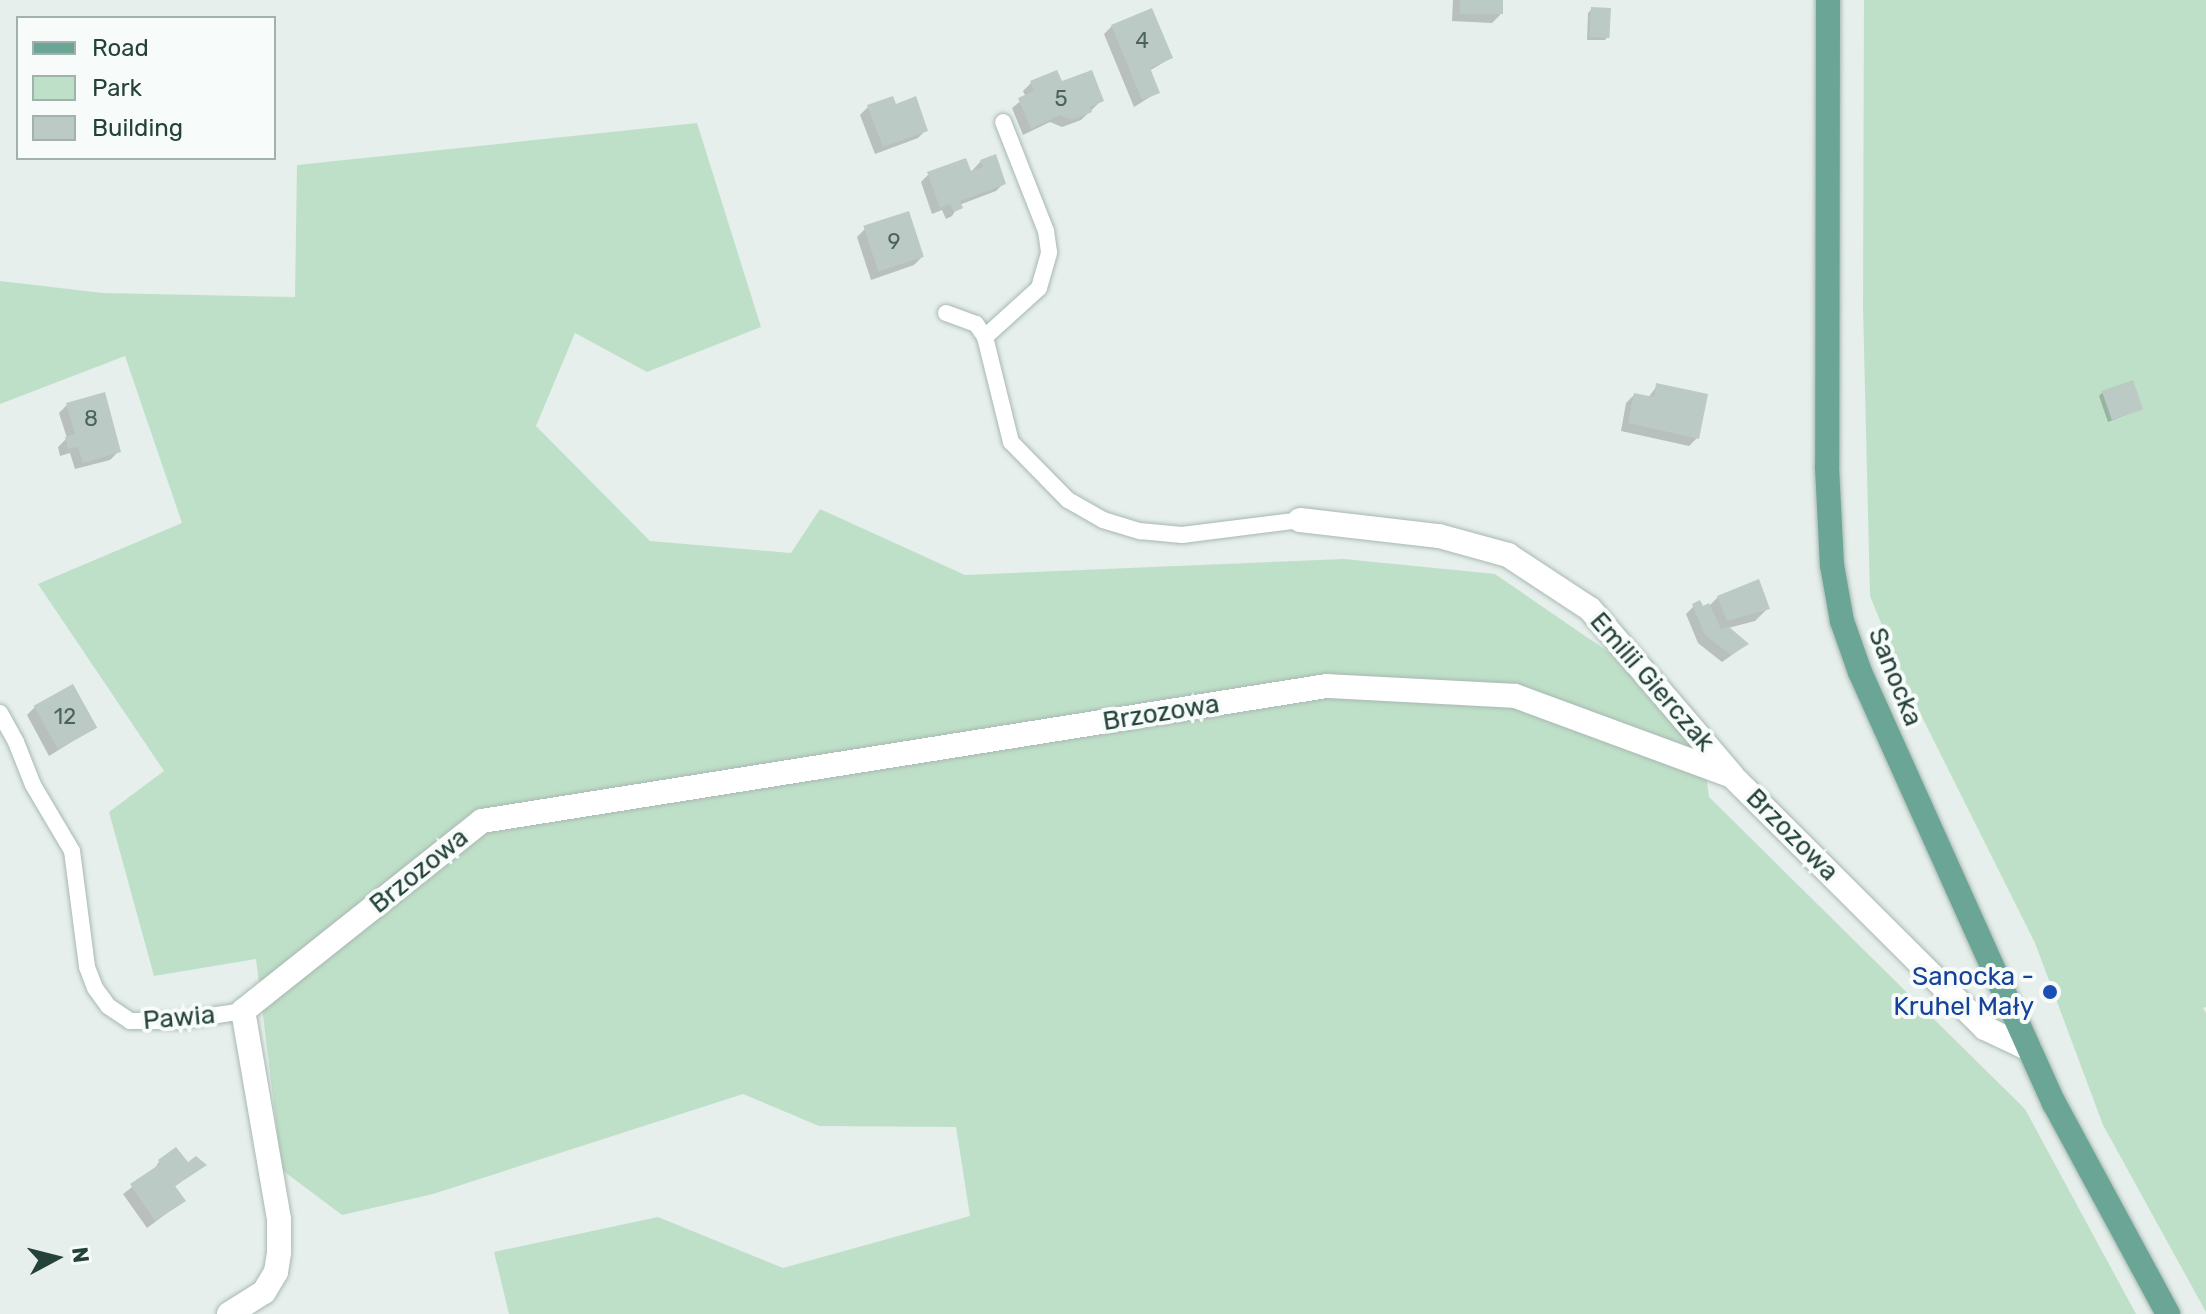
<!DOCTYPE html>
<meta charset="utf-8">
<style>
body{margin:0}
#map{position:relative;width:2206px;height:1314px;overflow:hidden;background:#e6efeb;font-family:Rubik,sans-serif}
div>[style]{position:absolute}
.green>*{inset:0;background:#bfe0c8}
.shadow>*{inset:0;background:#0003}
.building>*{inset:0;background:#bbcac4;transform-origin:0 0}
.roads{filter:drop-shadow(0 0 2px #a8b8b2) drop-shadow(0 0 2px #a8b8b2)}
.lane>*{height:16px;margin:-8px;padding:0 8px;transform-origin:8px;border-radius:8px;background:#fff}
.street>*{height:24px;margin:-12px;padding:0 12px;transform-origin:12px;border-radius:12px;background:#fff}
.primary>*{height:24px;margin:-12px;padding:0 12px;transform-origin:12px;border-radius:12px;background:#6aa596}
.dots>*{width:22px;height:22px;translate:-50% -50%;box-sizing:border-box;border:4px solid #f7fbf9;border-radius:50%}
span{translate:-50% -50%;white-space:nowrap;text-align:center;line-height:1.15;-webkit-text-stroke:8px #f7fbf9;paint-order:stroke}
.number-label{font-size:22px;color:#4a645c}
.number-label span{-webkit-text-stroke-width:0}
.street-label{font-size:26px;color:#24423a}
.transit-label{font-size:26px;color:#164399}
.right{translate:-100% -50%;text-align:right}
.legend{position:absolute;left:16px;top:16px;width:260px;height:144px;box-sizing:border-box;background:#f7fbf9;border:2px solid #a3b1ad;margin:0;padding:10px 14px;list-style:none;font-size:24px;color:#24423a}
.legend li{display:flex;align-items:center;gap:16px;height:40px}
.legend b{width:40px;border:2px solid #a3b1ad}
.north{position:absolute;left:16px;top:1218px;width:80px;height:80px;-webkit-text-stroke:6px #f7fbf9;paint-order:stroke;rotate:83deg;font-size:22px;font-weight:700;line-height:32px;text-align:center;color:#24423a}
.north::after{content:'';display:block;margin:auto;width:28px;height:36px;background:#24423a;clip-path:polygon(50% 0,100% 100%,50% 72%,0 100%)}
</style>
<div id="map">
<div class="green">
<div style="clip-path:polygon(1864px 0,2206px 0,2206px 1007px,2203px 1008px,2206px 1013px,2206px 1312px,2103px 1125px,2035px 943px,1907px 687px,1870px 596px,1863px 307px)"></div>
<div style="clip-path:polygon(697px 123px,761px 327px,647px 372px,575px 333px,536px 426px,650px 541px,791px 553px,820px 509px,965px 575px,1344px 559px,1495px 574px,1626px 664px,1703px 753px,1709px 797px,2025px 1109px,2136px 1314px,509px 1314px,494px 1252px,658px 1217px,783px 1268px,970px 1216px,956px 1127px,819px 1126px,743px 1094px,433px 1194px,342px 1215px,282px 1170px,256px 959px,154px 976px,109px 812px,164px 771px,38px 584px,182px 523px,125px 356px,0 404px,0 281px,103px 293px,295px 297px,297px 165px)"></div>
</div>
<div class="shadow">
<div style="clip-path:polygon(1453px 0,1506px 0,1501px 0,1500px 15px,1492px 23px,1452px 21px)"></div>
<div style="clip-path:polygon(1592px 9px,1608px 36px,1605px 40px,1587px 40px,1588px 13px)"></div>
<div style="clip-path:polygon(1112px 26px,1171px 58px,1149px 71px,1158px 92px,1134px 107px,1104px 34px)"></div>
<div style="clip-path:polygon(1031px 83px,1061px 83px,1102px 100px,1081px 120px,1062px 127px,1050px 122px,1023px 135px,1012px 108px,1026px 97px,1023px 91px)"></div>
<div style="clip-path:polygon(868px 107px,895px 107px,926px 130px,918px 138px,875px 154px,860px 115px)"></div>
<div style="clip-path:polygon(981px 161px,1004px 183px,996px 191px,959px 205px,952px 216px,946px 219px,942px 210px,932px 214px,921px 182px,929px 174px,969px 174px)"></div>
<div style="clip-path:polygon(865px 229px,922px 257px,914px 265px,871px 280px,857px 237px)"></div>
<div style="clip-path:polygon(1657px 386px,1697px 438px,1689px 446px,1621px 431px,1626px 403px,1634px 395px,1648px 398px)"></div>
<div style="clip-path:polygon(2103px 392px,2141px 409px,2108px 422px,2099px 396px)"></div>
<div style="clip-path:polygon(67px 405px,118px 452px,110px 460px,75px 469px,70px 453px,60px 456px,58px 447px,67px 438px,59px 413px)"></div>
<div style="clip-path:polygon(1718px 597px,1768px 608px,1755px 621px,1728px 628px,1746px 645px,1722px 662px,1698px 643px,1686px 614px,1694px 606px,1709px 606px)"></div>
<div style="clip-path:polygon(35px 707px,94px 728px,49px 756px,27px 715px)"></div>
<div style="clip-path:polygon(159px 1162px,204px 1165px,174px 1187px,183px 1201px,147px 1228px,123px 1194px,152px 1172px)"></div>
</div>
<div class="building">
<div style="left:1460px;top:0;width:43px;height:14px"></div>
<div style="left:1591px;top:7px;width:20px;height:30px;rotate:3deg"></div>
<div style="clip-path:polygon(1152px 8px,1173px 58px,1150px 68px,1160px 93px,1142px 100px,1111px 25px)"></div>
<div style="clip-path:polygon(1057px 70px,1062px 81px,1092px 70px,1104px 101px,1090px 107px,1092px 112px,1072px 120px,1059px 115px,1031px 129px,1018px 98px,1034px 91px,1030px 81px)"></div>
<div style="clip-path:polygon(893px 96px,896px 104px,916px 96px,928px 131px,883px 147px,867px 105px)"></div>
<div style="clip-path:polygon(996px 154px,1006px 184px,960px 201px,963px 208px,954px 212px,950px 204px,940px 208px,927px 172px,966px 158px,971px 171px,983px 167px,980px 160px)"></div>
<div style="left:909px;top:211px;width:48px;height:48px;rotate:72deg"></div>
<div style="left:2133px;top:380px;width:31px;height:33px;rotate:71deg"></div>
<div style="clip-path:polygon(1656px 383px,1708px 394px,1699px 439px,1628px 423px,1634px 393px,1654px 397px)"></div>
<div style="clip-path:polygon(105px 392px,121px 452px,83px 463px,78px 447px,68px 449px,65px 437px,75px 434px,66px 403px)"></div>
<div style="clip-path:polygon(1759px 579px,1770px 609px,1727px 621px,1717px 596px)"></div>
<div style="clip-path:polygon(1700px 600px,1703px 606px,1709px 603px,1721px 629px,1728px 626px,1749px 644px,1731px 655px,1705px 635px,1692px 604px)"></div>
<div style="left:73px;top:684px;width:50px;height:45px;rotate:61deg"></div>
<div style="clip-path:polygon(176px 1147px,188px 1162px,196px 1156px,207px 1165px,175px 1186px,186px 1201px,155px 1221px,130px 1184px,160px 1164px,158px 1160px)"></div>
</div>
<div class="roads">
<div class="lane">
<div style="left:946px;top:313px;width:32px;rotate:20deg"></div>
<div style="left:976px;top:324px;width:16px;rotate:55deg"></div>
<div style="left:985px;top:337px;width:108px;rotate:76.1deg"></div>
<div style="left:1011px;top:442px;width:81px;rotate:45.5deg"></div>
<div style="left:1068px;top:500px;width:40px;rotate:29.7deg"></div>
<div style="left:1103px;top:520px;width:39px;rotate:17deg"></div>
<div style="left:1140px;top:531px;width:42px;rotate:5.4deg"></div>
<div style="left:1182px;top:535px;width:119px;rotate:-7.2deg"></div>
<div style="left:985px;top:337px;width:73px;rotate:-42.2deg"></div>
<div style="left:1039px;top:288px;width:37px;rotate:-74deg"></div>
<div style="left:1049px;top:252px;width:21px;rotate:-98deg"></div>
<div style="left:1046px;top:231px;width:117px;rotate:-111.5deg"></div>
<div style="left:0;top:713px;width:33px;rotate:61deg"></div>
<div style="left:16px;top:742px;width:46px;rotate:68.4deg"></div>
<div style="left:33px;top:785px;width:77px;rotate:59.4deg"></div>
<div style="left:72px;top:851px;width:117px;rotate:82.6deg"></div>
<div style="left:87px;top:967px;width:22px;rotate:69deg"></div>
<div style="left:95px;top:988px;width:22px;rotate:54deg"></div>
<div style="left:108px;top:1006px;width:27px;rotate:34deg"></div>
<div style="left:130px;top:1021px;width:48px"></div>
<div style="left:178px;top:1021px;width:66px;rotate:-8.7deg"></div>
</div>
<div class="street">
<div style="left:1300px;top:520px;width:140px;rotate:6.6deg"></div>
<div style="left:1439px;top:536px;width:72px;rotate:15.4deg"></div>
<div style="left:1508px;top:555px;width:98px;rotate:33.4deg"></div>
<div style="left:1590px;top:609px;width:217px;rotate:49.5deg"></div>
<div style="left:229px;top:1314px;width:41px;rotate:-32.2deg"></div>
<div style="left:264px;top:1292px;width:23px;rotate:-59deg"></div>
<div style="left:276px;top:1272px;width:20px;rotate:-81deg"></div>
<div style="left:279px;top:1252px;width:33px;rotate:-90deg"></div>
<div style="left:279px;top:1219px;width:211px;rotate:-99.8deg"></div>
<div style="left:243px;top:1011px;width:305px;rotate:-38.5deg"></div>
<div style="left:482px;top:821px;width:856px;rotate:-9.08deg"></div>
<div style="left:1327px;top:686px;width:188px;rotate:3deg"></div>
<div style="left:1515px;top:696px;width:231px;rotate:20.2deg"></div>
<div style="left:1732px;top:776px;width:357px;rotate:44.9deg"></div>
<div style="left:1985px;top:1028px;width:49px;rotate:25.5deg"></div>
</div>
<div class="primary">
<div style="left:1828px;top:0;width:467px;rotate:90.1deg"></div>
<div style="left:1827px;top:467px;width:98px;rotate:87.1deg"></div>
<div style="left:1832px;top:565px;width:57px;rotate:79.9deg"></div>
<div style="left:1842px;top:621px;width:54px;rotate:70.6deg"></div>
<div style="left:1860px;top:672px;width:473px;rotate:65.8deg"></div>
<div style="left:2054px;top:1103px;width:240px;rotate:61.6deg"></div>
</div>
</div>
<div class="dots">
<div style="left:2050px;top:992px;background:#1a4fb4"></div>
</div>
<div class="number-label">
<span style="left:1142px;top:41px">4</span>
<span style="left:1061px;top:99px">5</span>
<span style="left:894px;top:242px">9</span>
<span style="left:91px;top:419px">8</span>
<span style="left:65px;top:717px">12</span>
</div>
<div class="street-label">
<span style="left:1895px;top:677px;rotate:68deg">Sanocka</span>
<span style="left:1652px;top:682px;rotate:49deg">Emilii Gierczak</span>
<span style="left:1161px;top:713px;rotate:-9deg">Brzozowa</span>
<span style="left:1792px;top:835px;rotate:45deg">Brzozowa</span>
<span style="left:419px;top:871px;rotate:-39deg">Brzozowa</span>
<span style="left:179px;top:1018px;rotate:-5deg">Pawia</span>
</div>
<div class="transit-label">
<span class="right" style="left:2034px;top:992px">Sanocka -<br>Kruhel Mały</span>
</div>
<ul class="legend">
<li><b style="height:10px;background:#6aa596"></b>Road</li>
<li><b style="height:22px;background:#bfe0c8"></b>Park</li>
<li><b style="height:22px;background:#bbcac4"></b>Building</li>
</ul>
<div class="north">N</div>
</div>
